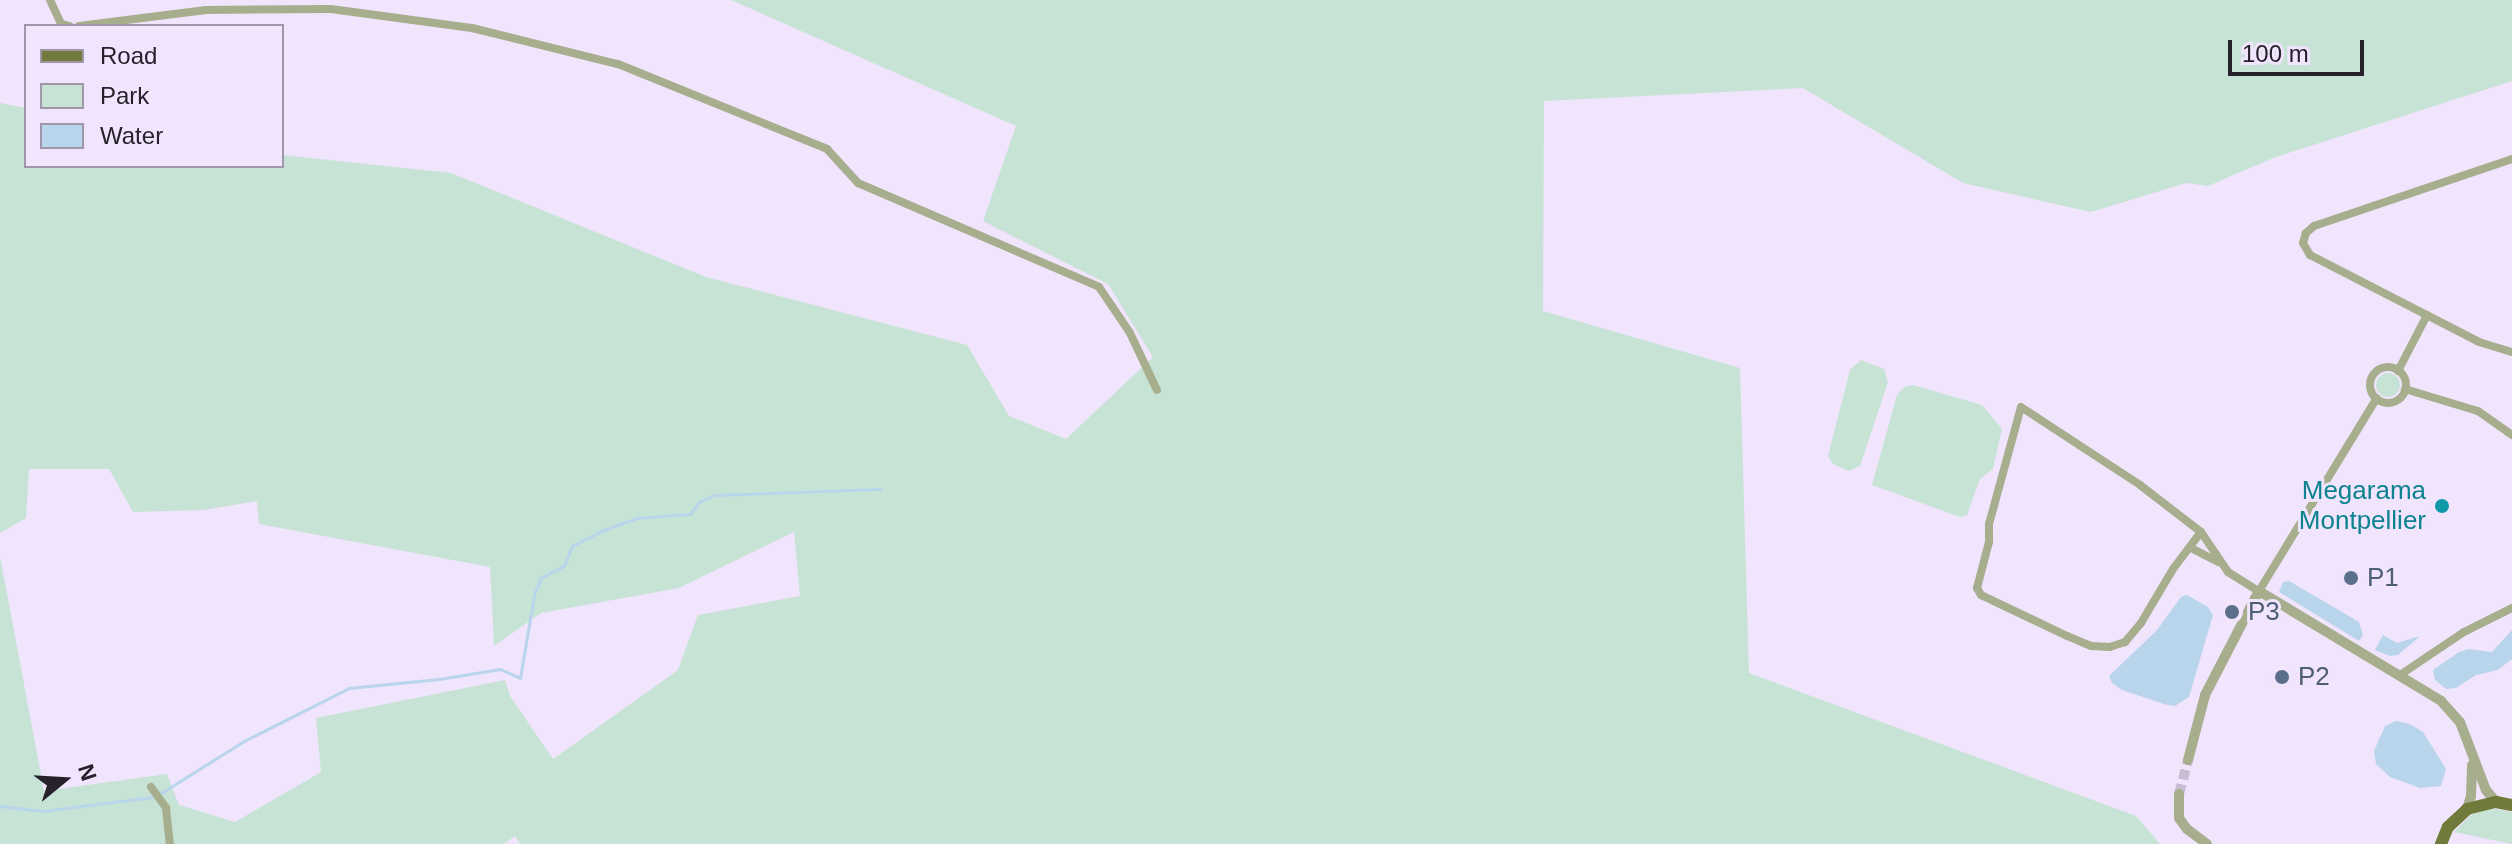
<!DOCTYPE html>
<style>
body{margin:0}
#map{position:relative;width:2512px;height:844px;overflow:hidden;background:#f1e4fd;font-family:Arial,sans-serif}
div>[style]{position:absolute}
.green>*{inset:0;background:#c7e3d5}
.round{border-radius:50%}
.water>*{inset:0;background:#b8d5ec}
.stream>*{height:3px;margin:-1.5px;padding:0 1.5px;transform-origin:1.5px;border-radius:1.5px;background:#b8d5ec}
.tertiary-tunnel>*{height:10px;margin-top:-5px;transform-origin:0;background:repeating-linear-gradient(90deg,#c8bdd3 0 10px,transparent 0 15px)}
.minor>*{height:8px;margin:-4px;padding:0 4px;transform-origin:4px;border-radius:4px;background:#a7ae8d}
.minor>.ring{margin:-4px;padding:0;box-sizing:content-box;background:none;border:8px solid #a7ae8d;border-radius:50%}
.tertiary>*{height:10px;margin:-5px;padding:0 5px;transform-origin:5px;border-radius:5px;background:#a7ae8d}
.primary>*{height:12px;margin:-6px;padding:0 6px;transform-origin:6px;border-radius:6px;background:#707a3a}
.dots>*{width:22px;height:22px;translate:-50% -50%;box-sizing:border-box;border:4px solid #f1e4fd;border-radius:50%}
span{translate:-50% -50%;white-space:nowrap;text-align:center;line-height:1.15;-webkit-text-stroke:6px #f1e4fd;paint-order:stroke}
.culture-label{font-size:26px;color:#0d838f}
.right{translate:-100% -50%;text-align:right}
.service-label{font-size:26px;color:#4e5e75}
.left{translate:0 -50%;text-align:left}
.legend{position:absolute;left:24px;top:24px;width:260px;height:144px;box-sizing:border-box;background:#f1e4fd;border:2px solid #a096a9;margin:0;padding:10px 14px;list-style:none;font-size:24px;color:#26212a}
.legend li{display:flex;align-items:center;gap:16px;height:40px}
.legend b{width:40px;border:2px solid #a096a9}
.north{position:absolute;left:24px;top:740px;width:80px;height:80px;-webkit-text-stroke:6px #f1e4fd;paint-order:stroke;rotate:72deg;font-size:22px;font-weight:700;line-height:32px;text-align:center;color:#26212a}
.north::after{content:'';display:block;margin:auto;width:28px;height:36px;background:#26212a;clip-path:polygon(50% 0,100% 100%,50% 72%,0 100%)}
.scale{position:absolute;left:2228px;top:40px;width:136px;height:36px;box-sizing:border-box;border:4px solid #26212a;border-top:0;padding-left:10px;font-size:24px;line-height:28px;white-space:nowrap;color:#26212a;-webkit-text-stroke:6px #f1e4fd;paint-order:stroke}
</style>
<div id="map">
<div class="green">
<div style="clip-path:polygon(731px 0,2512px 0,2512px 81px,2273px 158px,2208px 186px,2186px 183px,2091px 212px,1963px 183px,1803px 88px,1544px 101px,1543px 311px,1740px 368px,1749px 673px,2136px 816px,2160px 844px,520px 844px,515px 836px,504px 844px,0 844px,0 556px,44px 791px,167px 774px,179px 805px,235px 822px,321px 772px,316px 718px,505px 680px,510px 696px,553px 759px,678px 670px,698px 615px,800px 596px,794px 532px,679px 588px,541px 613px,494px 646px,490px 567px,259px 524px,257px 501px,203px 510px,133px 512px,109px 469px,29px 469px,26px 518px,0 533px,0 103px,26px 108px,26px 166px,282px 166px,282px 155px,451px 173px,706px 277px,967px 345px,1009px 416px,1066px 439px,1153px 357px,1108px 284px,983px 221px,1016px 126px)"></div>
<div style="clip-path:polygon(1861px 360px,1884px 369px,1888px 382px,1860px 466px,1849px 471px,1833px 464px,1828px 456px,1850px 370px)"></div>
<div class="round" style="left:2376px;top:373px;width:24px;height:24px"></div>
<div style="clip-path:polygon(1913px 385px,1982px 405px,2002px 429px,1993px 469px,1980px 479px,1967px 515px,1960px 517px,1872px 485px,1897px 395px,1904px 387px)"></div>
<div style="clip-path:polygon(2492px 808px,2512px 812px,2512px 844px,2454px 832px,2472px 814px)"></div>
</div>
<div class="water">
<div style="clip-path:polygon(2289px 581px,2359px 622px,2363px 635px,2359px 641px,2279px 592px,2283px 582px)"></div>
<div style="clip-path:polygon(2187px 595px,2208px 607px,2213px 615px,2189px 697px,2175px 706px,2167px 705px,2122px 690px,2112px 683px,2109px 676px,2157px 630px,2181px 597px)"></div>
<div style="clip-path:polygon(2512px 630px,2512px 659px,2498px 670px,2476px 675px,2456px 688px,2446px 689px,2435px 680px,2433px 670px,2459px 652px,2469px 649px,2492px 652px)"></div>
<div style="clip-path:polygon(2383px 635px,2397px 643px,2420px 636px,2398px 655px,2390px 656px,2375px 650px)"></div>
<div style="clip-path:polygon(2396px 721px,2410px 724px,2423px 732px,2446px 769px,2441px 786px,2420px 788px,2390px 777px,2376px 764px,2374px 751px,2385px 726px)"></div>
</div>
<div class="stream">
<div style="left:161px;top:793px;width:98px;rotate:-32.1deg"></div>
<div style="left:244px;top:741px;width:118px;rotate:-26.8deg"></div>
<div style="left:349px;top:688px;width:90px;rotate:-5.7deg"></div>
<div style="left:439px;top:679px;width:62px;rotate:-9.3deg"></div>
<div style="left:500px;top:669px;width:22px;rotate:24deg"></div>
<div style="left:520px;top:678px;width:84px;rotate:-80.4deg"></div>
<div style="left:534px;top:595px;width:18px;rotate:-68deg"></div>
<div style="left:541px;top:578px;width:26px;rotate:-28deg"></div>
<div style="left:564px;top:566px;width:22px;rotate:-68deg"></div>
<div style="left:572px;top:546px;width:33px;rotate:-27deg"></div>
<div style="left:601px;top:531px;width:37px;rotate:-20deg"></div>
<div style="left:636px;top:518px;width:54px;rotate:-4.2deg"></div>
<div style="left:690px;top:514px;width:15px;rotate:-53deg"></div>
<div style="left:699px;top:502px;width:17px;rotate:-24deg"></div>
<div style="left:715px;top:495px;width:165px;rotate:-2.1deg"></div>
<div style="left:0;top:806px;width:42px;rotate:6.8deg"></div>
<div style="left:42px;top:811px;width:112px;rotate:-7.2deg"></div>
</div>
<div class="tertiary-tunnel">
<div style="left:2179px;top:794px;width:35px;rotate:-75deg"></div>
</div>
<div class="minor">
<div style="left:50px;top:0;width:26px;rotate:65deg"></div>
<div style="left:61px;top:24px;width:9px;rotate:13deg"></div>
<div style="left:79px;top:26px;width:128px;rotate:-7.2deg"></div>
<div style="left:206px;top:10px;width:125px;rotate:-0.5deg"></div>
<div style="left:331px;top:9px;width:142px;rotate:7.7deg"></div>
<div style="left:472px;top:28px;width:150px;rotate:13.9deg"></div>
<div style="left:618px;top:64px;width:226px;rotate:22.1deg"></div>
<div style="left:827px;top:149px;width:46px;rotate:47.6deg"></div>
<div style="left:858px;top:183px;width:262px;rotate:23.3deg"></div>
<div style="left:1099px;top:287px;width:55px;rotate:56deg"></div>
<div style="left:1130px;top:333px;width:63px;rotate:64.7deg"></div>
<div style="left:2512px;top:159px;width:209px;rotate:161.3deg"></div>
<div style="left:2314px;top:226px;width:11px;rotate:139deg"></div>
<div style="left:2306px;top:233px;width:10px;rotate:107deg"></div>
<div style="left:2303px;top:243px;width:14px;rotate:60deg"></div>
<div style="left:2310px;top:255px;width:190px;rotate:27.2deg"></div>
<div style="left:2479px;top:342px;width:34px;rotate:17deg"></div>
<div class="ring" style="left:2370px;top:367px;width:28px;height:28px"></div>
<div style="left:2398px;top:371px;width:63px;rotate:-62.6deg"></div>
<div style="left:2405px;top:389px;width:76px;rotate:16.8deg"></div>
<div style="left:2478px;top:411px;width:42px;rotate:35.2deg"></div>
<div style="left:2201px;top:532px;width:46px;rotate:127.1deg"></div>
<div style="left:2173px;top:569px;width:63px;rotate:120.7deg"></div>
<div style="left:2141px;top:623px;width:25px;rotate:130deg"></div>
<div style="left:2125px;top:642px;width:16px;rotate:162deg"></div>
<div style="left:2110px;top:647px;width:19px;rotate:-177deg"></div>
<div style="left:2091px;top:646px;width:26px;rotate:-157deg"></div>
<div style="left:2067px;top:636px;width:95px;rotate:-154.5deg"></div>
<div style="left:1981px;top:595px;width:8px;rotate:-120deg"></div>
<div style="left:1977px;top:588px;width:48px;rotate:-75.4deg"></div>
<div style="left:1989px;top:542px;width:18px;rotate:-90deg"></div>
<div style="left:1989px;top:524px;width:121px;rotate:-74.7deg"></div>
<div style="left:2021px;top:407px;width:142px;rotate:33.2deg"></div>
<div style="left:2140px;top:485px;width:77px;rotate:37.6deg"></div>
<div style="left:2201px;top:532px;width:48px;rotate:56deg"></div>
<div style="left:2228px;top:572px;width:36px;rotate:32deg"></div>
<div style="left:2259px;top:591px;width:226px;rotate:-58.6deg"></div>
<div style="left:2191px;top:548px;width:31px;rotate:27deg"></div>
<div style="left:2400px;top:675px;width:77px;rotate:-33.9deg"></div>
<div style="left:2464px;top:632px;width:54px;rotate:-26.6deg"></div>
<div style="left:151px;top:787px;width:26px;rotate:54deg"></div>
<div style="left:166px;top:808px;width:36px;rotate:84deg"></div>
</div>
<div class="tertiary">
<div style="left:2188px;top:760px;width:67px;rotate:-75.3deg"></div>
<div style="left:2205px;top:695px;width:117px;rotate:-62.6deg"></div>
<div style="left:2259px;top:591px;width:213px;rotate:31.1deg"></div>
<div style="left:2441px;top:701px;width:28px;rotate:48deg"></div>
<div style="left:2460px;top:722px;width:73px;rotate:69.1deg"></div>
<div style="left:2486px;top:790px;width:16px;rotate:50deg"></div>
<div style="left:2179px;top:794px;width:24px;rotate:90deg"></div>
<div style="left:2179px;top:818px;width:14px;rotate:54deg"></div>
<div style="left:2187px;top:829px;width:25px;rotate:37deg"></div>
<div style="left:2467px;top:809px;width:14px;rotate:-73deg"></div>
<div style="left:2471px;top:796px;width:31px;rotate:-88deg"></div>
</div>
<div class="primary">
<div style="left:2441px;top:844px;width:18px;rotate:-68deg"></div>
<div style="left:2448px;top:827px;width:26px;rotate:-43deg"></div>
<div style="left:2467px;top:809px;width:30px;rotate:-14deg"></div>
<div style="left:2496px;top:802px;width:16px;rotate:11deg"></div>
</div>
<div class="dots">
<div style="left:2442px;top:506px;background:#0f9aa8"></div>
<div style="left:2351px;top:578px;background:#5c6f8a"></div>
<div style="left:2232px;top:612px;background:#5c6f8a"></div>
<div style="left:2282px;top:677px;background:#5c6f8a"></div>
</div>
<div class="culture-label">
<span class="right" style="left:2426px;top:506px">Megarama<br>Montpellier</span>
</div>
<div class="service-label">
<span class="left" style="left:2367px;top:578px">P1</span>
<span class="left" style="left:2248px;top:612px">P3</span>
<span class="left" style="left:2298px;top:677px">P2</span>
</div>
<ul class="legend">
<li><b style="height:10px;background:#707a3a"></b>Road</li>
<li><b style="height:22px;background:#c7e3d5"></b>Park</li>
<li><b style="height:22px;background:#b8d5ec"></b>Water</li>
</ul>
<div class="north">N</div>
<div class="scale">100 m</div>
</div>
